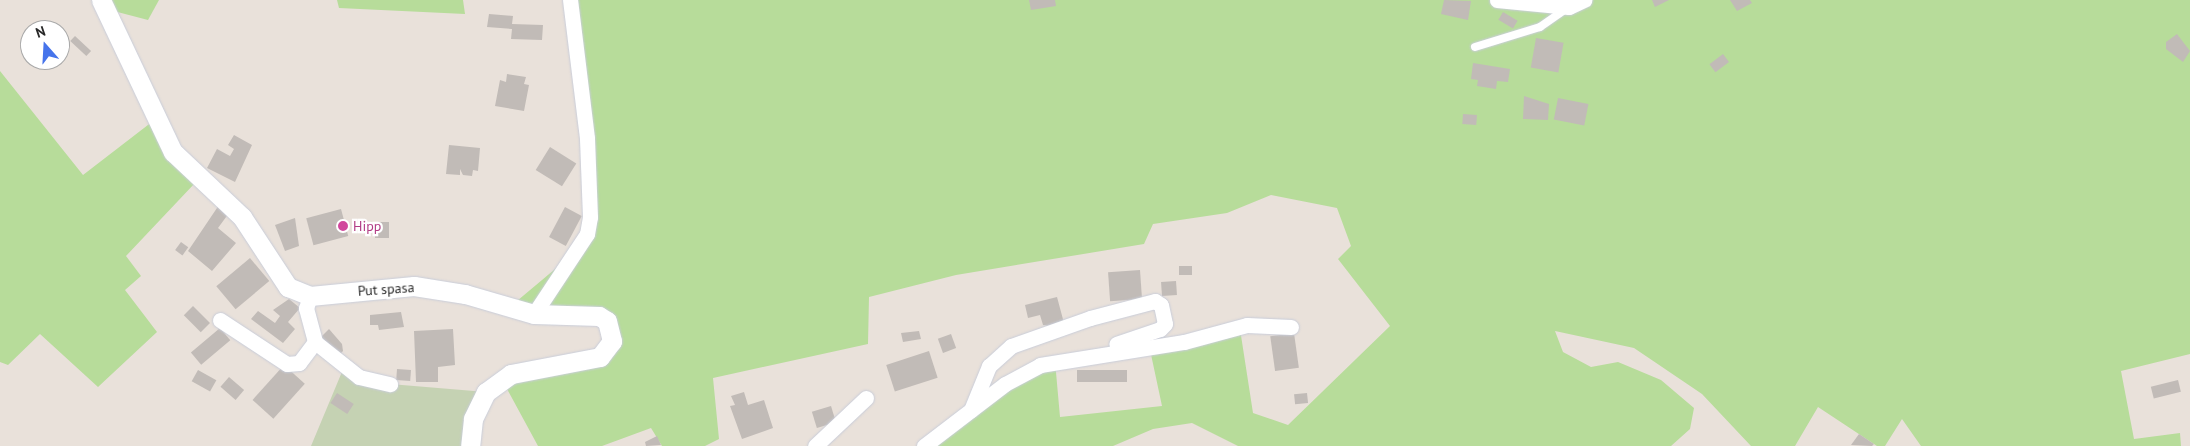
<!DOCTYPE html>
<style>
body{margin:0}
#map{position:relative;width:2190px;height:446px;overflow:hidden;background:#e9e1da;font-family:"PT Sans",sans-serif}
div>[style]{position:absolute}
.green>*{inset:0;background:#b7dc9a}
.cemetery>*{inset:0;background:#c5d2b3}
.building>*{inset:0;background:#c1bbb7;transform-origin:0 0}
.roads{filter:drop-shadow(0 0 1px #c9cdd9) drop-shadow(0 0 1px #c9cdd9)}
.service>*{height:8px;margin:-4px;padding:0 4px;transform-origin:4px;border-radius:4px;background:#fff}
.minor>*{height:15px;margin:-7.5px;padding:0 7.5px;transform-origin:7.5px;border-radius:7.5px;background:#fff}
.tertiary>*{height:19px;margin:-9.5px;padding:0 9.5px;transform-origin:9.5px;border-radius:9.5px;background:#fff}
.dots>*{width:14px;height:14px;translate:-50% -50%;box-sizing:border-box;border:2px solid #fff;border-radius:50%}
span{translate:-50% -50%;white-space:nowrap;text-align:center;line-height:1.15;-webkit-text-stroke:4.5px #fff;paint-order:stroke}
.hotel-label{font-size:14px;color:#b23c85}
.left{translate:0 -50%;text-align:left}
.street-label{font-size:14px;color:#282828}
.north{position:absolute;left:20px;top:20px;width:50px;height:50px;box-sizing:border-box;background:#fff;border:1px solid #a9a9a9;border-radius:50%;rotate:341deg;font-size:14px;font-weight:700;line-height:20px;text-align:center;color:#282828}
.north::after{content:'';display:block;margin:auto;width:18px;height:22px;background:#4674eb;clip-path:polygon(50% 0,100% 100%,50% 72%,0 100%)}
</style>
<div id="map">
<div class="green">
<div style="clip-path:polygon(101px 0,159px 0,148px 20px,106px 9px)"></div>
<div style="clip-path:polygon(337px 0,463px 0,465px 14px,339px 8px)"></div>
<div style="clip-path:polygon(566px 0,2190px 0,2190px 354px,2121px 371px,2134px 439px,2180px 433px,2181px 446px,1921px 446px,1902px 419px,1885px 446px,1877px 446px,1818px 407px,1795px 446px,1751px 446px,1702px 394px,1634px 348px,1555px 331px,1563px 352px,1591px 367px,1618px 362px,1661px 380px,1694px 408px,1690px 429px,1671px 446px,1238px 446px,1192px 423px,1153px 429px,1113px 446px,930px 446px,967px 415px,1055px 361px,1060px 417px,1162px 406px,1149px 345px,1240px 329px,1253px 413px,1288px 425px,1390px 326px,1338px 259px,1351px 246px,1337px 208px,1271px 195px,1227px 213px,1153px 224px,1144px 244px,956px 275px,869px 297px,868px 344px,713px 378px,719px 439px,705px 446px,662px 446px,651px 428px,602px 446px,538px 446px,500px 376px,568px 362px,609px 342px,596px 318px,511px 306px,573px 254px,590px 217px)"></div>
<div style="clip-path:polygon(0 71px,83px 175px,157px 118px,195px 183px,126px 256px,141px 276px,125px 290px,157px 332px,98px 387px,40px 334px,8px 365px,0 362px)"></div>
</div>
<div class="cemetery">
<div style="clip-path:polygon(344px 367px,390px 384px,486px 392px,470px 446px,311px 446px)"></div>
</div>
<div class="building">
<div style="clip-path:polygon(1029px 0,1055px 0,1056px 6px,1031px 10px)"></div>
<div style="clip-path:polygon(1444px 0,1471px 1px,1468px 20px,1441px 14px)"></div>
<div style="clip-path:polygon(1652px 0,1669px 0,1655px 7px)"></div>
<div style="clip-path:polygon(1730px 0,1750px 0,1752px 3px,1737px 11px)"></div>
<div style="left:1503px;top:12px;width:17px;height:9px;rotate:31deg"></div>
<div style="clip-path:polygon(489px 14px,513px 16px,512px 24px,543px 25px,542px 40px,511px 39px,512px 29px,487px 27px)"></div>
<div style="clip-path:polygon(2177px 34px,2190px 51px,2183px 62px,2166px 49px,2166px 42px)"></div>
<div style="left:75px;top:36px;width:22px;height:7px;rotate:43deg"></div>
<div style="left:1536px;top:38px;width:28px;height:30px;rotate:10deg"></div>
<div style="left:1723px;top:54px;width:10px;height:17px;rotate:53deg"></div>
<div style="clip-path:polygon(1473px 63px,1510px 69px,1508px 82px,1497px 81px,1496px 89px,1477px 86px,1478px 80px,1471px 79px)"></div>
<div style="clip-path:polygon(507px 74px,526px 77px,524px 84px,529px 85px,524px 111px,495px 106px,500px 80px,506px 82px)"></div>
<div style="clip-path:polygon(1524px 96px,1549px 104px,1548px 120px,1523px 119px)"></div>
<div style="left:1558px;top:98px;width:31px;height:22px;rotate:11deg"></div>
<div style="left:1463px;top:114px;width:14px;height:10px;rotate:4deg"></div>
<div style="clip-path:polygon(234px 135px,252px 145px,235px 182px,207px 168px,217px 149px,230px 156px,234px 149px,228px 145px)"></div>
<div style="clip-path:polygon(449px 145px,480px 148px,478px 171px,473px 170px,472px 176px,463px 175px,460px 169px,460px 175px,446px 174px)"></div>
<div style="left:550px;top:147px;width:31px;height:27px;rotate:32deg"></div>
<div style="clip-path:polygon(219px 205px,229px 213px,218px 228px,236px 243px,212px 271px,188px 251px)"></div>
<div style="left:565px;top:207px;width:19px;height:34px;rotate:28deg"></div>
<div style="left:341px;top:209px;width:28px;height:36px;rotate:75deg"></div>
<div style="clip-path:polygon(295px 218px,299px 246px,285px 251px,275px 225px)"></div>
<div style="left:389px;top:222px;width:16px;height:14px;rotate:90deg"></div>
<div style="left:181px;top:242px;width:9px;height:10px;rotate:36deg"></div>
<div style="left:250px;top:258px;width:30px;height:44px;rotate:50deg"></div>
<div style="left:1192px;top:266px;width:9px;height:13px;rotate:90deg"></div>
<div style="left:1140px;top:270px;width:29px;height:32px;rotate:86deg"></div>
<div style="left:1176px;top:281px;width:14px;height:15px;rotate:86deg"></div>
<div style="clip-path:polygon(1057px 297px,1064px 323px,1051px 326px,1043px 325px,1040px 315px,1028px 318px,1025px 305px)"></div>
<div style="clip-path:polygon(289px 299px,300px 308px,288px 322px,295px 329px,283px 343px,251px 319px,258px 311px,275px 323px,280px 316px,273px 310px)"></div>
<div style="left:193px;top:306px;width:24px;height:13px;rotate:45deg"></div>
<div style="clip-path:polygon(401px 312px,404px 327px,379px 330px,378px 325px,370px 325px,370px 315px)"></div>
<div style="left:220px;top:328px;width:16px;height:38px;rotate:50deg"></div>
<div style="clip-path:polygon(329px 329px,342px 344px,343px 351px,337px 357px,320px 338px)"></div>
<div style="clip-path:polygon(453px 329px,455px 365px,438px 367px,438px 382px,416px 382px,414px 331px)"></div>
<div style="clip-path:polygon(919px 331px,921px 339px,903px 342px,901px 333px)"></div>
<div style="left:1294px;top:333px;width:35px;height:24px;rotate:82deg"></div>
<div style="left:951px;top:334px;width:15px;height:14px;rotate:70deg"></div>
<div style="left:929px;top:351px;width:28px;height:45px;rotate:72deg"></div>
<div style="left:284px;top:365px;width:28px;height:47px;rotate:42deg"></div>
<div style="left:397px;top:369px;width:14px;height:11px;rotate:4deg"></div>
<div style="left:198px;top:370px;width:21px;height:13px;rotate:29deg"></div>
<div style="left:1127px;top:370px;width:12px;height:50px;rotate:90deg"></div>
<div style="left:229px;top:377px;width:20px;height:13px;rotate:41deg"></div>
<div style="left:2178px;top:380px;width:12px;height:28px;rotate:76deg"></div>
<div style="clip-path:polygon(744px 392px,748px 405px,764px 400px,773px 428px,742px 439px,730px 406px,735px 405px,731px 396px)"></div>
<div style="left:337px;top:393px;width:20px;height:12px;rotate:33deg"></div>
<div style="left:1307px;top:393px;width:10px;height:13px;rotate:84deg"></div>
<div style="left:831px;top:406px;width:17px;height:20px;rotate:73deg"></div>
<div style="clip-path:polygon(1859px 434px,1874px 444px,1872px 446px,1851px 445px)"></div>
<div style="clip-path:polygon(657px 436px,661px 445px,646px 446px,645px 442px)"></div>
</div>
<div class="roads">
<div class="service">
<div style="left:1475px;top:47px;width:68px;rotate:-17.1deg"></div>
<div style="left:1540px;top:27px;width:35px;rotate:-35deg"></div>
</div>
<div class="minor">
<div style="left:1497px;top:0;width:72px;rotate:5.6deg"></div>
<div style="left:1569px;top:7px;width:17px;rotate:-25deg"></div>
<div style="left:310px;top:296px;width:13px;rotate:108deg"></div>
<div style="left:306px;top:308px;width:35px;rotate:75deg"></div>
<div style="left:315px;top:342px;width:56px;rotate:38.5deg"></div>
<div style="left:359px;top:377px;width:32px;rotate:13deg"></div>
<div style="left:534px;top:314px;width:96px;rotate:-56.5deg"></div>
<div style="left:587px;top:234px;width:17px;rotate:-80deg"></div>
<div style="left:590px;top:217px;width:79px;rotate:-92.2deg"></div>
<div style="left:587px;top:138px;width:139px;rotate:-97deg"></div>
<div style="left:220px;top:320px;width:80px;rotate:33.3deg"></div>
<div style="left:287px;top:364px;width:12px;rotate:-5deg"></div>
<div style="left:299px;top:363px;width:26px;rotate:-53deg"></div>
<div style="left:971px;top:410px;width:48px;rotate:-67.8deg"></div>
<div style="left:989px;top:366px;width:30px;rotate:-42deg"></div>
<div style="left:1011px;top:346px;width:84px;rotate:-19.5deg"></div>
<div style="left:1090px;top:318px;width:67px;rotate:-14.7deg"></div>
<div style="left:1155px;top:301px;width:7px;rotate:34deg"></div>
<div style="left:1161px;top:305px;width:19px;rotate:78deg"></div>
<div style="left:1165px;top:324px;width:7px;rotate:135deg"></div>
<div style="left:1160px;top:329px;width:46px;rotate:161.2deg"></div>
<div style="left:815px;top:446px;width:70px;rotate:-43.3deg"></div>
<div style="left:924px;top:446px;width:102px;rotate:-37.4deg"></div>
<div style="left:1005px;top:384px;width:40px;rotate:-28deg"></div>
<div style="left:1040px;top:365px;width:146px;rotate:-9.1deg"></div>
<div style="left:1184px;top:342px;width:65px;rotate:-15.1deg"></div>
<div style="left:1247px;top:325px;width:44px;rotate:2.6deg"></div>
</div>
<div class="tertiary">
<div style="left:101px;top:0;width:168px;rotate:64.7deg"></div>
<div style="left:173px;top:152px;width:95px;rotate:43.3deg"></div>
<div style="left:242px;top:217px;width:84px;rotate:56.7deg"></div>
<div style="left:288px;top:287px;width:24px;rotate:22deg"></div>
<div style="left:310px;top:296px;width:104px;rotate:-5.5deg"></div>
<div style="left:414px;top:286px;width:52px;rotate:8.9deg"></div>
<div style="left:465px;top:294px;width:72px;rotate:16.2deg"></div>
<div style="left:534px;top:314px;width:65px;rotate:1.8deg"></div>
<div style="left:599px;top:316px;width:9px;rotate:32deg"></div>
<div style="left:607px;top:321px;width:21px;rotate:76deg"></div>
<div style="left:612px;top:341px;width:20px;rotate:127deg"></div>
<div style="left:600px;top:357px;width:91px;rotate:169.2deg"></div>
<div style="left:511px;top:374px;width:31px;rotate:144deg"></div>
<div style="left:486px;top:392px;width:30px;rotate:116deg"></div>
<div style="left:473px;top:419px;width:27px;rotate:96deg"></div>
</div>
</div>
<div class="dots">
<div style="left:343px;top:226px;background:#d1479c"></div>
</div>
<div class="hotel-label">
<span class="left" style="left:353px;top:226px">Hipp</span>
</div>
<div class="street-label">
<span style="left:386px;top:289px;rotate:-4deg">Put spasa</span>
</div>
<div class="north">N</div>
</div>
